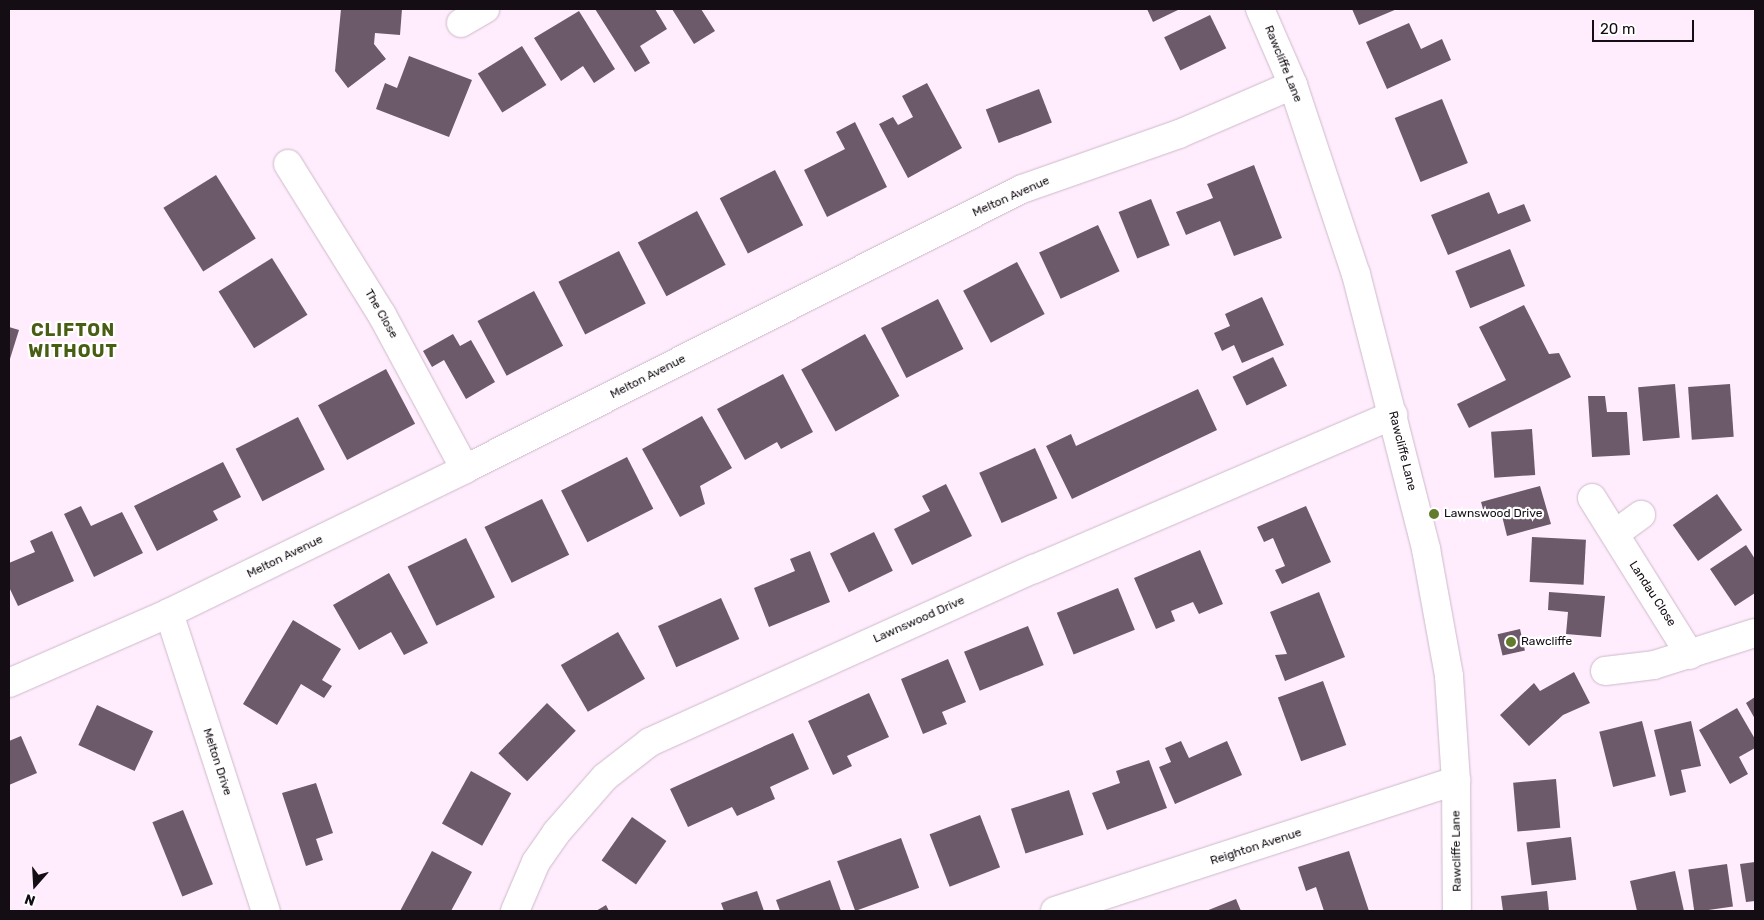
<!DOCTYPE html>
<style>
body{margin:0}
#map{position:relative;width:1764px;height:920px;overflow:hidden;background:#ffedfd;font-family:Rubik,sans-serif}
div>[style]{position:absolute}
.building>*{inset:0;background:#6c5a6b;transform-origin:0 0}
.roads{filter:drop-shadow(0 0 1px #cdb9cb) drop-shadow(0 0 1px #cdb9cb)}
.minor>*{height:28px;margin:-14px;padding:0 14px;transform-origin:14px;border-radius:14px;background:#fff}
.tertiary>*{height:28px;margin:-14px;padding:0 14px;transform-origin:14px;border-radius:14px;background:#fff}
.dots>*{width:14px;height:14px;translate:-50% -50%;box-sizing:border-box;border:2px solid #fff;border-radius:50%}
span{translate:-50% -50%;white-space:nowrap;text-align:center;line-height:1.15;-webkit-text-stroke:4.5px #fff;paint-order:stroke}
.street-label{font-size:12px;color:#140d14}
.poi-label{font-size:12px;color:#140d14}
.left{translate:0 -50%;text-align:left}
.district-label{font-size:18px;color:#495e15;font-weight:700;letter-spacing:1px}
.frame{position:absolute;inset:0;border:10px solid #140d14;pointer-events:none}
.north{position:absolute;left:10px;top:860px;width:50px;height:50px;-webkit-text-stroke:4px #fff;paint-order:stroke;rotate:199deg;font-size:14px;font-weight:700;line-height:20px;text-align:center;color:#140d14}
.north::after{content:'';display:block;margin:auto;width:18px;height:22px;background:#140d14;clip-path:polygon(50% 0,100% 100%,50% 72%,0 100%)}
.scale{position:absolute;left:1592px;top:20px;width:102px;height:22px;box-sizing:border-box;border:2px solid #140d14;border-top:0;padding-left:6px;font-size:15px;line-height:18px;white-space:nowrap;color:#140d14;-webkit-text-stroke:4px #fff;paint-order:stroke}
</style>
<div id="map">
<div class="building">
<div style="clip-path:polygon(341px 9px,402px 9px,400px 35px,375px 33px,374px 44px,386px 59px,348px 88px,335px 71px)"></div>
<div style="clip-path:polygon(595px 9px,655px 9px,667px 29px,640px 46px,650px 63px,635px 72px)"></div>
<div style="clip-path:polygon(672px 9px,701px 9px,715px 31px,694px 44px)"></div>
<div style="clip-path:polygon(1147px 9px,1180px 9px,1153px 22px)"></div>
<div style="clip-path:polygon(1352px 9px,1397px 9px,1359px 25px)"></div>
<div style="clip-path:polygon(579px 11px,615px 69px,594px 83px,583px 66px,561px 81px,534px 38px)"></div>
<div style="left:1210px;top:15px;width:37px;height:51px;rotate:64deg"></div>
<div style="clip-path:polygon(1409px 23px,1421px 49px,1442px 39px,1451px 60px,1387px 89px,1366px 42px)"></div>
<div style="left:522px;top:46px;width:46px;height:52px;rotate:58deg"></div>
<div style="clip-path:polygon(409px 56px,472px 80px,449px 137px,376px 109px,385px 83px,397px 88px)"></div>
<div style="clip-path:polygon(927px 83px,962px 148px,908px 178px,879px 124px,893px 117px,898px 125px,913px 117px,902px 96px)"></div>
<div style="left:1039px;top:89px;width:36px;height:57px;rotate:69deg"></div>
<div style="left:1442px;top:99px;width:69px;height:51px;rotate:68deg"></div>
<div style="clip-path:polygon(855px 122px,887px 187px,827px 217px,804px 170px,845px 149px,836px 132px)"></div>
<div style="clip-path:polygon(1254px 165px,1282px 238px,1234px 256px,1220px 221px,1186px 235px,1176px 212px,1213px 198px,1207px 184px)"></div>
<div style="left:775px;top:170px;width:62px;height:62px;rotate:63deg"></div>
<div style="left:216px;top:175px;width:75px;height:62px;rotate:58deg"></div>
<div style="clip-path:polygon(1489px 192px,1498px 214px,1524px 204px,1531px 221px,1448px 255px,1431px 215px)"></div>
<div style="left:1151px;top:199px;width:50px;height:35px;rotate:68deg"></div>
<div style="left:697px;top:211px;width:61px;height:67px;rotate:62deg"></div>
<div style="left:1098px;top:225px;width:51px;height:65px;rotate:65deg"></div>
<div style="left:1510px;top:249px;width:40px;height:59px;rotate:68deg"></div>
<div style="left:619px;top:251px;width:59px;height:68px;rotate:63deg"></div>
<div style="left:272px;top:258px;width:67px;height:63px;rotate:58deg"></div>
<div style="left:1017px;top:262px;width:59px;height:61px;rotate:62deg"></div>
<div style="left:534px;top:291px;width:62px;height:64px;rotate:62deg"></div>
<div style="clip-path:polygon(1262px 297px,1284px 345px,1242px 363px,1234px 345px,1222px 351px,1214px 333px,1230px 326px,1225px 314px)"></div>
<div style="left:938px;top:299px;width:56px;height:64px;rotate:63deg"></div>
<div style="clip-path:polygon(1524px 305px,1549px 354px,1559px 353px,1571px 377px,1469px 428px,1457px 404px,1506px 380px,1479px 327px)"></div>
<div style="clip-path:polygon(9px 327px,19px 330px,9px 362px)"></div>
<div style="clip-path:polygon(453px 334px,460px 346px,471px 340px,495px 382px,466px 399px,444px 360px,432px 367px,423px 351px)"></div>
<div style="left:865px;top:334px;width:71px;height:73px;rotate:61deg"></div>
<div style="left:1273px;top:357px;width:32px;height:45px;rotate:64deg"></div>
<div style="left:386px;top:369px;width:62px;height:77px;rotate:62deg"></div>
<div style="clip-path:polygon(783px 374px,813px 432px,781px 449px,777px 442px,745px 460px,717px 409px)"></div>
<div style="left:1675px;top:384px;width:54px;height:37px;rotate:85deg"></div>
<div style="left:1730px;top:384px;width:53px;height:42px;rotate:86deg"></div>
<div style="clip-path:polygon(1198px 389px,1217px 430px,1072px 499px,1046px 446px,1071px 434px,1076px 446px)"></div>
<div style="clip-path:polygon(1588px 396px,1605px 396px,1607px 412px,1627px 412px,1630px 455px,1592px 457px)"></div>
<div style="clip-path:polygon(702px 416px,732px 468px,700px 486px,705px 504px,680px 517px,642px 449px)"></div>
<div style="left:298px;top:417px;width:59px;height:70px;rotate:63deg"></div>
<div style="left:1532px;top:429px;width:46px;height:41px;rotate:86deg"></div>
<div style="left:1035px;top:448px;width:55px;height:61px;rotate:66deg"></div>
<div style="left:627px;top:457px;width:58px;height:74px;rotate:63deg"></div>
<div style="clip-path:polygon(223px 462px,241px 497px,213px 511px,218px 520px,157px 551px,134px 506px)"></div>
<div style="clip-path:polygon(946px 484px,972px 536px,912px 565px,894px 529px,930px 511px,922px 496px)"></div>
<div style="clip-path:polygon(1540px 486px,1551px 524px,1507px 536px,1501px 512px,1485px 516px,1481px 502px)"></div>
<div style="left:1717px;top:494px;width:44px;height:54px;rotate:55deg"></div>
<div style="left:542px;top:499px;width:62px;height:64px;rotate:64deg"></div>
<div style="clip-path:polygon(81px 506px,91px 526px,122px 512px,143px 553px,94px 577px,64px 514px)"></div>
<div style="clip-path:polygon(1306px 506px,1331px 562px,1282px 584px,1275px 570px,1285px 566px,1273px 538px,1264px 542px,1257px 527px)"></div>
<div style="clip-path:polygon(52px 531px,74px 581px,18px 606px,9px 587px,9px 563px,35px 552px,30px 541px)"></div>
<div style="left:874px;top:532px;width:43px;height:49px;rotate:64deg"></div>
<div style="left:1532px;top:537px;width:54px;height:45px;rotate:3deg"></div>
<div style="left:466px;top:538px;width:66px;height:65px;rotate:64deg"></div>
<div style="clip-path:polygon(1746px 545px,1755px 559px,1755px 593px,1735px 606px,1710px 569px)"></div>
<div style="clip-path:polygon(1200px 550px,1223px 604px,1199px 614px,1193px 602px,1171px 611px,1175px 621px,1156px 629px,1134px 578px)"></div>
<div style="clip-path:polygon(810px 551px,830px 602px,769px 627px,754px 588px,795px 571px,790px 559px)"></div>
<div style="clip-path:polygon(389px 573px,428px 643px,404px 655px,391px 632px,359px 650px,333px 605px)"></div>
<div style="left:1118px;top:588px;width:45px;height:66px;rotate:68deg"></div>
<div style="clip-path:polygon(1319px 592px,1345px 657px,1285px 681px,1275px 655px,1287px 654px,1270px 612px)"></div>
<div style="clip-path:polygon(1549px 592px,1605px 596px,1601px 637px,1566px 634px,1568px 612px,1548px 610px)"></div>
<div style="left:721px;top:598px;width:45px;height:69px;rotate:66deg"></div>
<div style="clip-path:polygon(293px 620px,341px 649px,322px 680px,332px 686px,324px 698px,301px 684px,277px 725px,243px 704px)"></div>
<div style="left:1028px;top:626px;width:42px;height:69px;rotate:68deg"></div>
<div style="left:1520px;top:629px;width:22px;height:23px;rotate:77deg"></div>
<div style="left:618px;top:632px;width:54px;height:66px;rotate:60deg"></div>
<div style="clip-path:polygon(948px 659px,966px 702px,942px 712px,947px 724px,923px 734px,901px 679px)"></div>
<div style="clip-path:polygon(1574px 672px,1590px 703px,1563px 715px,1529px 746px,1500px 715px,1534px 683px,1540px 691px)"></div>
<div style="left:1323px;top:681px;width:68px;height:48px;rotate:70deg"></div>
<div style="clip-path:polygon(869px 693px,889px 737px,847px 756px,852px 766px,833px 775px,808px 721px)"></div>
<div style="clip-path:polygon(1755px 697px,1755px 719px,1746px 703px)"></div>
<div style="left:547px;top:703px;width:40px;height:70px;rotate:44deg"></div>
<div style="left:97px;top:705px;width:62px;height:44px;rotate:25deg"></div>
<div style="clip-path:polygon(1737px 708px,1755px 739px,1755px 748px,1739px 757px,1748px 774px,1730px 784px,1699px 730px)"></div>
<div style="left:1642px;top:721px;width:57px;height:44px;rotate:76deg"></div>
<div style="clip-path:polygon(1691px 721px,1701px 766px,1681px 770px,1686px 792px,1670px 796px,1654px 730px)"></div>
<div style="clip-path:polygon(793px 733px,809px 769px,770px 787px,775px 799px,737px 816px,732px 807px,688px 827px,670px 789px)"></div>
<div style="clip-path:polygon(21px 736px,37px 773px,9px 785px,9px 741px)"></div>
<div style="clip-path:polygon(1181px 741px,1189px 758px,1227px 741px,1242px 775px,1175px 804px,1159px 767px,1171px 762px,1165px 748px)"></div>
<div style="clip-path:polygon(1149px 760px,1167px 808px,1107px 830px,1092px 793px,1120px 783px,1116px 771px)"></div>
<div style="left:471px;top:771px;width:46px;height:60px;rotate:29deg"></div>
<div style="left:1556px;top:779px;width:49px;height:43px;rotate:85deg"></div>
<div style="clip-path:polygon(316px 783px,333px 833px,316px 839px,323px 860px,306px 866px,282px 793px)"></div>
<div style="left:1069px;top:790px;width:47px;height:61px;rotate:72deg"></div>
<div style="left:183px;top:810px;width:80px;height:33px;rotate:68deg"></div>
<div style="left:980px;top:815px;width:56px;height:54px;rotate:69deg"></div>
<div style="left:632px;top:817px;width:42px;height:53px;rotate:35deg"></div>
<div style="left:1571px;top:837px;width:43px;height:45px;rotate:83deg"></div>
<div style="left:901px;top:838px;width:53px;height:68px;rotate:70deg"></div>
<div style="clip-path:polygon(432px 851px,472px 872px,451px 911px,400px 911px)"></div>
<div style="clip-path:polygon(1349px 851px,1369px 911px,1324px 911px,1316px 887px,1306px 891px,1298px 867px)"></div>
<div style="clip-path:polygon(1755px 862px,1755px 901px,1746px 902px,1740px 864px)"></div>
<div style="left:1727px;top:864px;width:43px;height:39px;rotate:82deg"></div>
<div style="clip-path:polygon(1675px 871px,1684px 911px,1637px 911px,1630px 881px)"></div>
<div style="clip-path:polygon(830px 880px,841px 911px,780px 911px,776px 900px)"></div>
<div style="clip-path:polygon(757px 891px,764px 911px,724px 911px,721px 903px)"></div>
<div style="clip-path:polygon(1547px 891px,1549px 911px,1503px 911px,1501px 896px)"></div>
<div style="clip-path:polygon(1236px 899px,1241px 911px,1206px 911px)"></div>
<div style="clip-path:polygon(606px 905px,609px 911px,596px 911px)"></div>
</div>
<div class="roads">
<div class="minor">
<div style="left:461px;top:23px;width:28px;rotate:-30deg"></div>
<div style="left:288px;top:164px;width:178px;rotate:58.1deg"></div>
<div style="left:382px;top:315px;width:175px;rotate:61.7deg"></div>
<div style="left:1592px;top:498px;width:185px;rotate:58deg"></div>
<div style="left:1616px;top:533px;width:31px;rotate:-36deg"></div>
<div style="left:169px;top:613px;width:313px;rotate:72deg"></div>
<div style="left:1605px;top:671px;width:49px;rotate:-7deg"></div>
<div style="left:1654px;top:665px;width:106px;rotate:-17.6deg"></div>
<div style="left:9px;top:683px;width:175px;rotate:-23.6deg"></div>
<div style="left:169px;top:613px;width:329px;rotate:-25.9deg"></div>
<div style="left:465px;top:469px;width:623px;rotate:-26.69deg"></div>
<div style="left:1022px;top:189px;width:166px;rotate:-19.3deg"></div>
<div style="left:1179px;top:134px;width:124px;rotate:-23.3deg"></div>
<div style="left:515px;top:911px;width:53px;rotate:-66.8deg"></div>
<div style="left:536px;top:862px;width:35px;rotate:-55deg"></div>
<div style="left:556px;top:833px;width:74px;rotate:-48.8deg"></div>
<div style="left:605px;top:777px;width:57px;rotate:-37.9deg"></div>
<div style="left:650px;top:742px;width:421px;rotate:-24.3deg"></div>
<div style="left:1034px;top:569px;width:391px;rotate:-23.2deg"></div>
<div style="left:1055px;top:911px;width:422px;rotate:-18deg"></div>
</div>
<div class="tertiary">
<div style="left:1260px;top:9px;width:83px;rotate:66.5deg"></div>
<div style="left:1293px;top:85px;width:199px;rotate:71.6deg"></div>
<div style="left:1356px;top:274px;width:284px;rotate:75.7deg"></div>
<div style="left:1426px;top:549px;width:129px;rotate:79.7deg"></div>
<div style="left:1449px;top:676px;width:105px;rotate:86.2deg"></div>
<div style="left:1456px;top:781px;width:130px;rotate:89.6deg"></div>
</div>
</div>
<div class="dots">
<div style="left:1434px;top:514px;background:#637b2d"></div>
<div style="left:1511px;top:642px;background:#637b2d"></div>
</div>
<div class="street-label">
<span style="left:1283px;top:64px;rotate:68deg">Rawcliffe Lane</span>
<span style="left:1011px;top:197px;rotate:-24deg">Melton Avenue</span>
<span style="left:381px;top:314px;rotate:60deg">The Close</span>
<span style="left:648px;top:377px;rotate:-27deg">Melton Avenue</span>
<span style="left:1402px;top:451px;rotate:76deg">Rawcliffe Lane</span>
<span style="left:285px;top:557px;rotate:-26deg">Melton Avenue</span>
<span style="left:1652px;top:594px;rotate:57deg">Landau Close</span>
<span style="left:919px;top:620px;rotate:-24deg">Lawnswood Drive</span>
<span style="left:217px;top:762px;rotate:72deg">Melton Drive</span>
<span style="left:1256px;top:847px;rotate:-18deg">Reighton Avenue</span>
<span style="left:1457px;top:851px;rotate:-91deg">Rawcliffe Lane</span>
</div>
<div class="poi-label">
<span class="left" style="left:1444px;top:514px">Lawnswood Drive</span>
<span class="left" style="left:1521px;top:642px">Rawcliffe</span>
</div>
<div class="district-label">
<span style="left:73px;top:341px">CLIFTON<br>WITHOUT</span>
</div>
<div class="frame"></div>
<div class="north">N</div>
<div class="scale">20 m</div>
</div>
